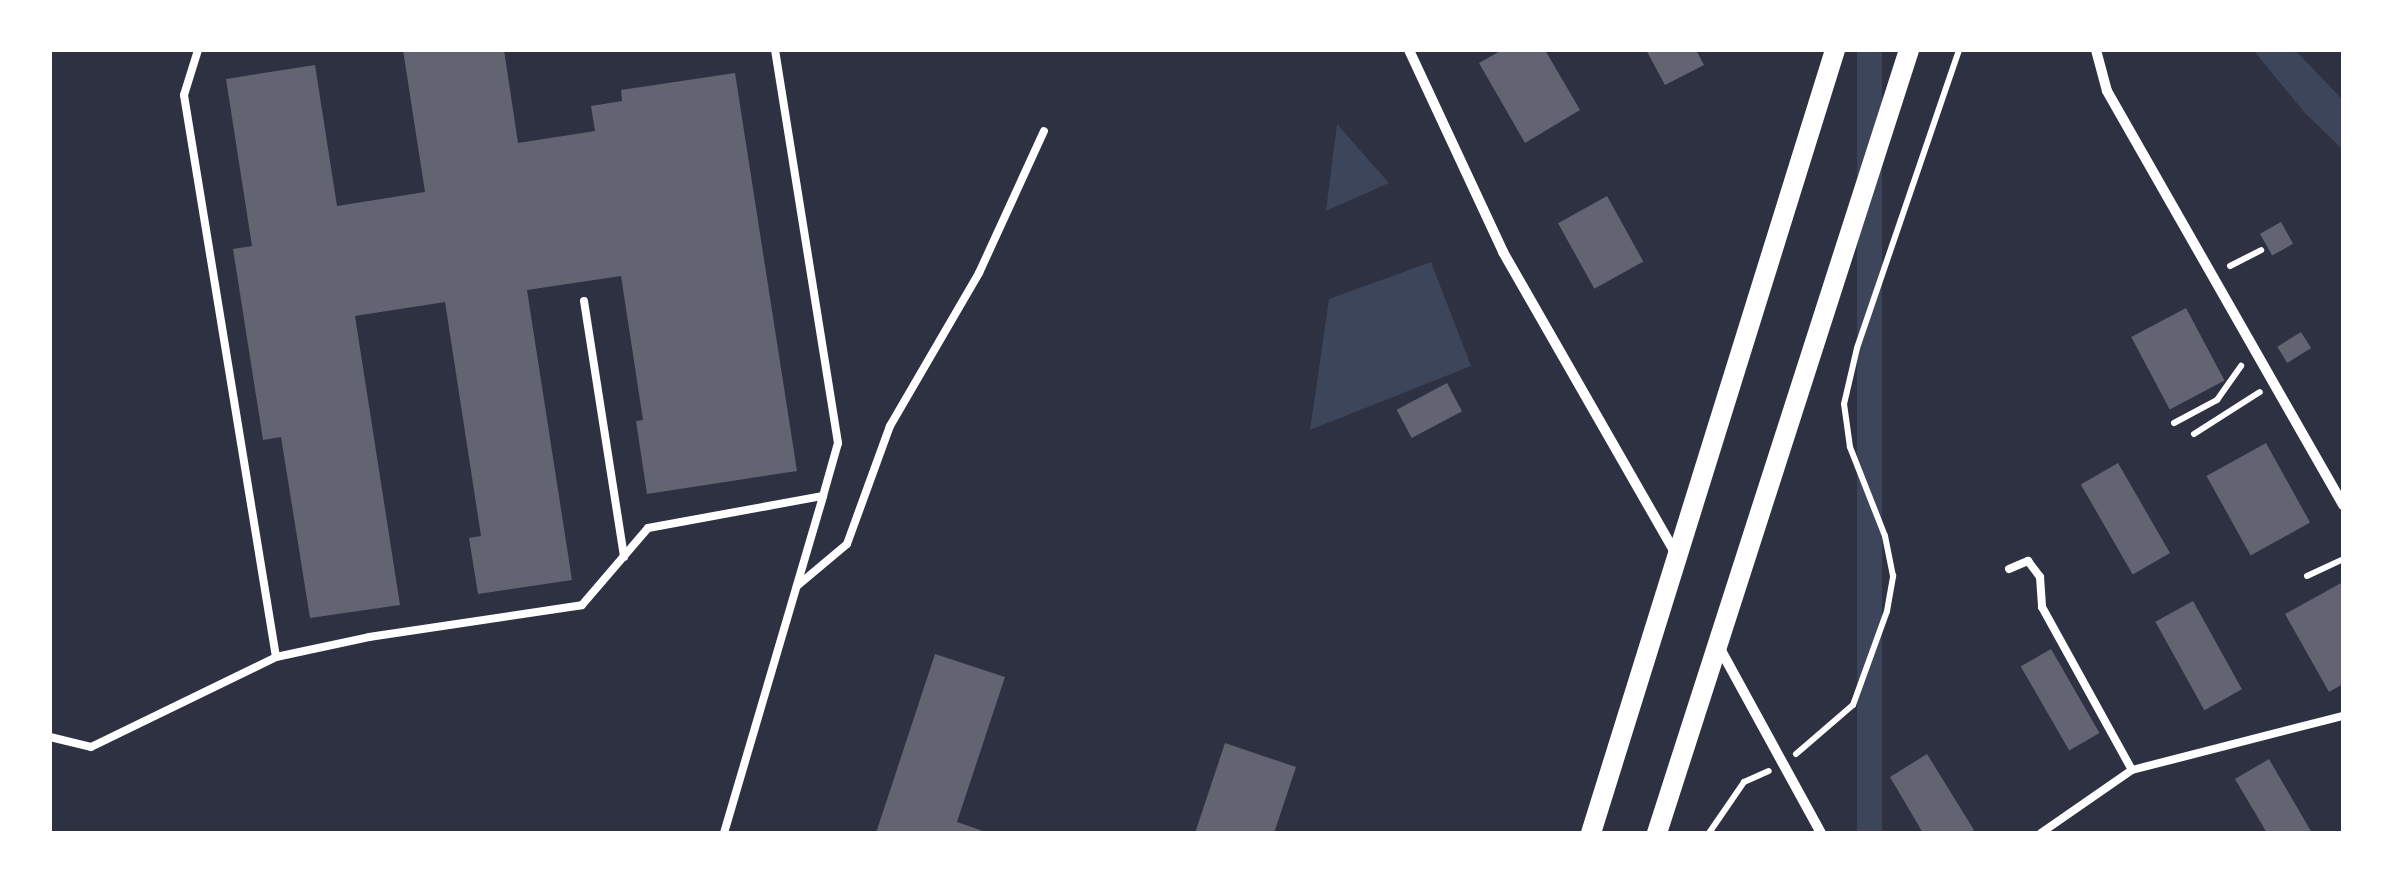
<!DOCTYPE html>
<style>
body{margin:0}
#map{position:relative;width:2393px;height:883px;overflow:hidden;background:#2d3142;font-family:"Source Sans 3",sans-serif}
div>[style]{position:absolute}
.green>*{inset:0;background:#3c4559;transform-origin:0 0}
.building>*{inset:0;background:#626471;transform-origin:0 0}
.path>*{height:6px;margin:-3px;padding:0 3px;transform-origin:3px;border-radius:3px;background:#fff}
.service>*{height:8px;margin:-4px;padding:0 4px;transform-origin:4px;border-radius:4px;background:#fff}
.minor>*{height:10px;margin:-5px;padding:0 5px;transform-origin:5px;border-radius:5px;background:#fff}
.secondary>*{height:20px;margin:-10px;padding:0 10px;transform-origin:10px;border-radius:10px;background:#fff}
span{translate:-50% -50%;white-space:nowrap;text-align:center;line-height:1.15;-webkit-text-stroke:10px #fff;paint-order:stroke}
.frame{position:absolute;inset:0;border:52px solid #fff;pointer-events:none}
</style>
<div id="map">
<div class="green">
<div style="left:1857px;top:50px;width:25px;height:821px"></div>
<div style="clip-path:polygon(2253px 50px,2295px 50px,2343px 100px,2343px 150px,2305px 113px)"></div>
<div style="clip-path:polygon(1337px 124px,1389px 183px,1326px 211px)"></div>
<div style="clip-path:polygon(1431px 262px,1471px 366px,1310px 430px,1329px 299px)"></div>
</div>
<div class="building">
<div style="clip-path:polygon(403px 50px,504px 50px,518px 143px,595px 131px,591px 106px,622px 101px,621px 90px,735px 73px,797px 471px,647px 494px,636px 421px,643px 420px,621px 276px,527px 290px,572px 580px,478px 594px,469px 538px,481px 536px,445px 302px,355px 316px,400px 605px,310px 618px,281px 437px,263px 440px,233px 249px,252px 246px,226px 79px,315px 65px,337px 206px,425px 192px)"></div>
<div style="clip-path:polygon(1502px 50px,1545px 50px,1580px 110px,1525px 143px,1479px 63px)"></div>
<div style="clip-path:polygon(1646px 50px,1696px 50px,1704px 65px,1665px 85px)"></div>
<div style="left:1607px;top:196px;width:75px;height:56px;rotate:61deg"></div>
<div style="left:2281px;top:222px;width:25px;height:24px;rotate:61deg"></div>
<div style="left:2186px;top:308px;width:82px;height:62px;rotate:62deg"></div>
<div style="left:2301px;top:332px;width:19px;height:28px;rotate:58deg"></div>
<div style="left:1447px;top:383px;width:32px;height:57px;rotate:62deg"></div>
<div style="left:2266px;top:443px;width:91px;height:68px;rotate:61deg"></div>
<div style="left:2118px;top:463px;width:104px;height:43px;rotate:60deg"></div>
<div style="clip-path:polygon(2343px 582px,2343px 684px,2329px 692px,2285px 614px)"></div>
<div style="left:2193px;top:601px;width:101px;height:43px;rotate:61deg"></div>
<div style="left:2051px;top:649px;width:97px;height:35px;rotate:60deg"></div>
<div style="clip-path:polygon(935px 654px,1005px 677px,957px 822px,989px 833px,876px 833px)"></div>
<div style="clip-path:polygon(1225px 743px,1296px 767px,1274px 833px,1195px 833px)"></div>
<div style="clip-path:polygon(1927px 754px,1974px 830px,1969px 833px,1923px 833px,1890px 777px)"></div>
<div style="clip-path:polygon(2269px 759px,2312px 833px,2267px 833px,2235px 779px)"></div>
</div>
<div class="path">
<div style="left:2230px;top:266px;width:35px;rotate:-27deg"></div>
<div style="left:2174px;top:423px;width:49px;rotate:-28.1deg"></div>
<div style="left:2217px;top:400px;width:42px;rotate:-54.8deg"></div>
<div style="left:2194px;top:434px;width:78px;rotate:-32.5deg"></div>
<div style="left:2307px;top:576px;width:40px;rotate:-25deg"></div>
<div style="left:1796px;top:754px;width:75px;rotate:-40.7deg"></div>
<div style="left:1853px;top:705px;width:100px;rotate:-70.1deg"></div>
<div style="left:1887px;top:611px;width:36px;rotate:-80deg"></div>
<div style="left:1893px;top:576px;width:41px;rotate:-101.3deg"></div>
<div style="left:1885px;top:536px;width:96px;rotate:-111.5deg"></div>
<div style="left:1850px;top:447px;width:43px;rotate:-97.9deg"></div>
<div style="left:1844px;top:404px;width:57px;rotate:-76.9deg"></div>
<div style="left:1857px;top:348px;width:315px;rotate:-71.1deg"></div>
<div style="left:1709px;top:833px;width:62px;rotate:-55.5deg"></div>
<div style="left:1744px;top:782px;width:27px;rotate:-24deg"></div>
</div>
<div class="service">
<div style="left:584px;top:301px;width:259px;rotate:81.1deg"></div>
<div style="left:2009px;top:569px;width:21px;rotate:-23deg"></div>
<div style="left:2028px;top:561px;width:20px;rotate:53deg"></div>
<div style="left:2040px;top:577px;width:30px;rotate:86deg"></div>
<div style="left:2042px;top:607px;width:186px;rotate:61.1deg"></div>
<div style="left:797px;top:586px;width:65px;rotate:-40deg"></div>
<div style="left:847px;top:544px;width:126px;rotate:-70deg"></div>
<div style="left:890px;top:426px;width:177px;rotate:-59.8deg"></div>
<div style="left:979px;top:273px;width:156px;rotate:-65.4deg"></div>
<div style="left:276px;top:657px;width:95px;rotate:-12.1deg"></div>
<div style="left:369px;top:637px;width:215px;rotate:-8.5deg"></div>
<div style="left:582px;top:605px;width:101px;rotate:-49.4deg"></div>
<div style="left:648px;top:528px;width:178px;rotate:-10.4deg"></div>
<div style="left:823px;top:496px;width:55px;rotate:-74.2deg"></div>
<div style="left:838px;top:443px;width:398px;rotate:-99.1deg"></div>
<div style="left:50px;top:737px;width:42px;rotate:13.7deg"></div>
<div style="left:91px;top:747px;width:206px;rotate:-25.9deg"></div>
<div style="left:276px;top:657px;width:569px;rotate:-99.3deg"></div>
<div style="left:184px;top:95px;width:47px;rotate:-72.7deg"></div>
<div style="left:724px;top:833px;width:351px;rotate:-73.6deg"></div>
<div style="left:2041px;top:833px;width:111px;rotate:-34.7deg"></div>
<div style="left:2132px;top:770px;width:218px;rotate:-14.4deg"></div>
</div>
<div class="minor">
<div style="left:1409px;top:50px;width:223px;rotate:65deg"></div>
<div style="left:1503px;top:252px;width:346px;rotate:60.2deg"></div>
<div style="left:2096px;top:50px;width:42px;rotate:75deg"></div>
<div style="left:2107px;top:91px;width:477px;rotate:60.3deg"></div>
<div style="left:1718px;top:645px;width:214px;rotate:61.3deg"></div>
</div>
<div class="secondary">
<div style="left:1591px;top:833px;width:820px;rotate:-72.69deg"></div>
<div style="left:1657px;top:833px;width:823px;rotate:-72.16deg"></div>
</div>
<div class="frame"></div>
</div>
